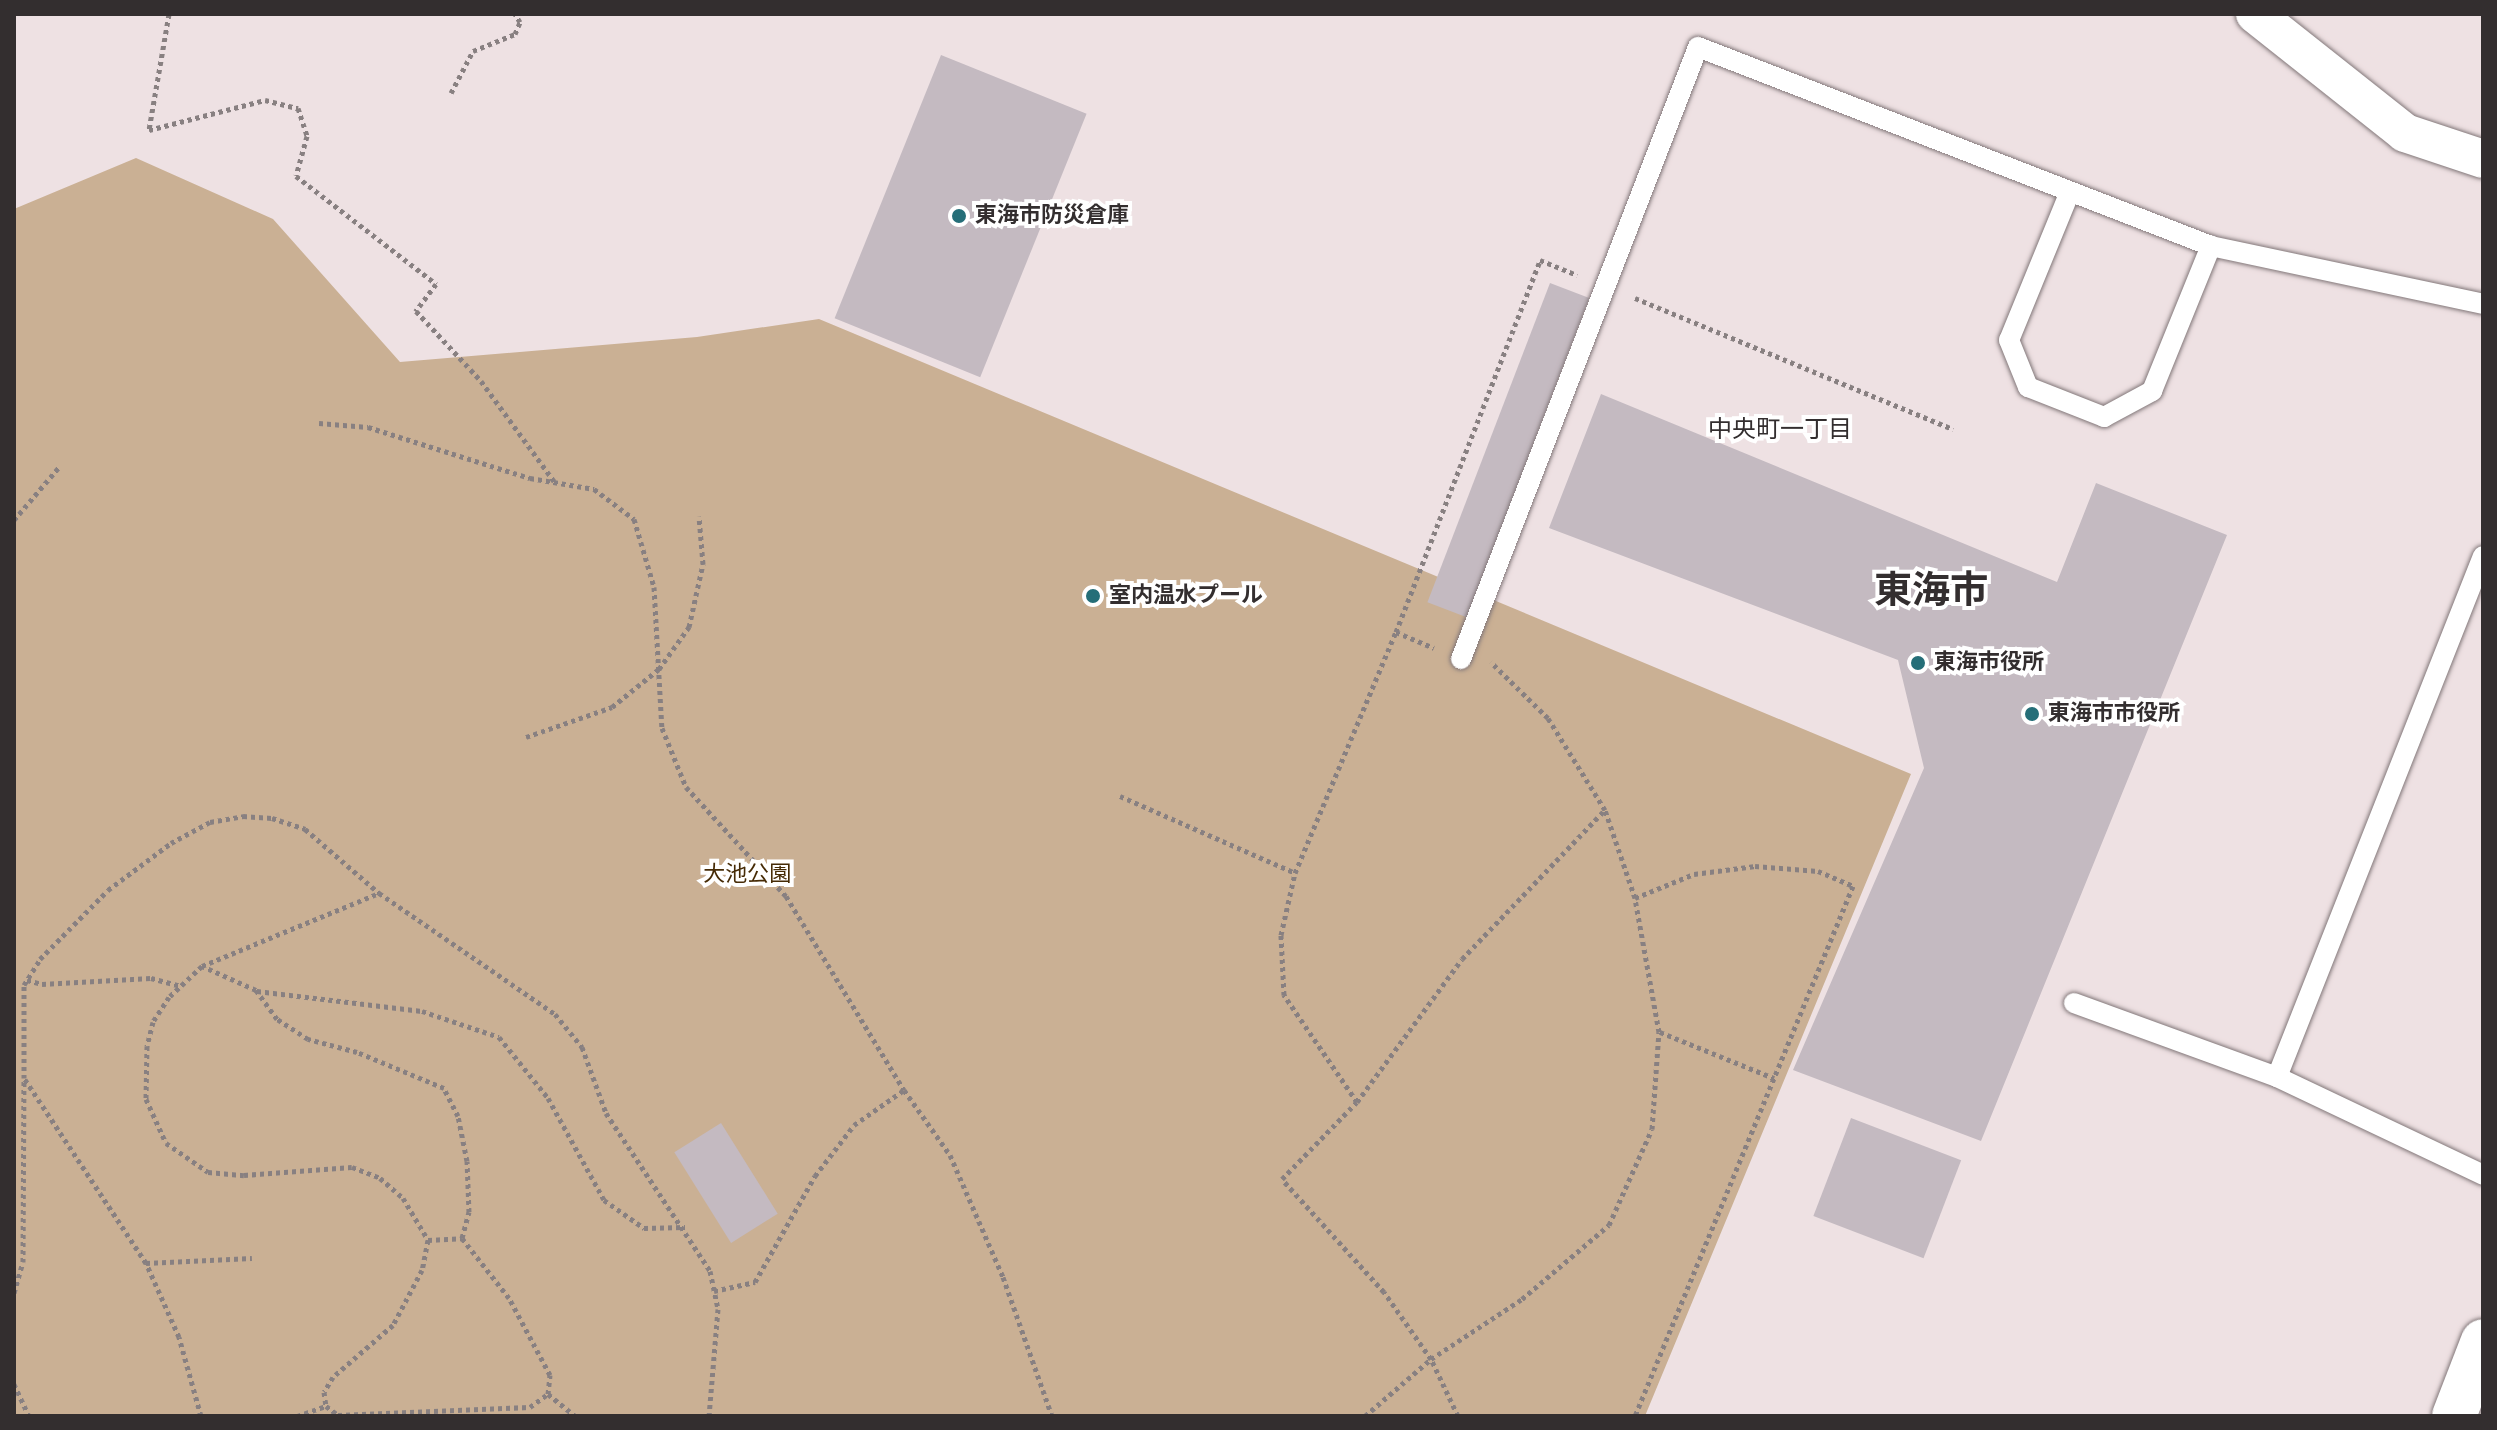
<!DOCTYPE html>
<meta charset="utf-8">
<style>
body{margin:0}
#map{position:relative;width:2497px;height:1430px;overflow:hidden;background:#eee1e3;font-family:"Nunito Sans","Noto Sans JP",sans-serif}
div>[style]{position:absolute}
.green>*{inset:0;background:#cab094}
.building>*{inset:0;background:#c4bac1;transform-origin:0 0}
.path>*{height:5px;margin-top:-2.5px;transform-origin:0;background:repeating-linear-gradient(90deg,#888081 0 4px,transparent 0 8px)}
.roads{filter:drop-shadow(0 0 2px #827779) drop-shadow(0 0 2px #827779)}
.service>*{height:20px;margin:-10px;padding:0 10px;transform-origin:10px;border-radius:10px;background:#fff}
.minor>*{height:38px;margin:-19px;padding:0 19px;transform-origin:19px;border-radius:19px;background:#fff}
.tertiary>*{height:44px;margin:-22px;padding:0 22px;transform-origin:22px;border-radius:22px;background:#fff}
.dots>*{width:22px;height:22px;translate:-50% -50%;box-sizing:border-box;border:4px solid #fff;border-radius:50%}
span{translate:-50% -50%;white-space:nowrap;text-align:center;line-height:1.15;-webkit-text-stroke:8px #fff;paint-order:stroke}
.poi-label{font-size:22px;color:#332e2f;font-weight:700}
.left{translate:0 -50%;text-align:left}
.park-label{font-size:22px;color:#462b06}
.neighbourhood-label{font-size:24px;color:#332e2f}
.town-label{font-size:38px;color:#332e2f;font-weight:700}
.frame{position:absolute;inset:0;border:16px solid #332e2f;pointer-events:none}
</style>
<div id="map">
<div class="green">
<div style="clip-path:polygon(136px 158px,273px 219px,400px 362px,697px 337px,819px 319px,1911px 774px,1645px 1416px,14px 1416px,14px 209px)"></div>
</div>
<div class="building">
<div style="left:941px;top:55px;width:157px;height:284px;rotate:22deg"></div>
<div style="left:1550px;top:283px;width:42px;height:342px;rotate:21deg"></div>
<div style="clip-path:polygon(1601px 394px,2057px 582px,2096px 483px,2227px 535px,1981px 1141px,1793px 1070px,1924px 768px,1898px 660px,1549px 528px)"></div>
<div style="left:1851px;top:1118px;width:118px;height:105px;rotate:21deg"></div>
<div style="left:721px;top:1123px;width:107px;height:55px;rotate:58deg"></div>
</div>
<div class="path">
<div style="left:169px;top:14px;width:118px;rotate:99.8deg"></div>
<div style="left:149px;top:130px;width:120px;rotate:-14.5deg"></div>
<div style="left:265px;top:100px;width:34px;rotate:14deg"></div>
<div style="left:298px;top:108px;width:29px;rotate:72deg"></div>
<div style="left:307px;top:136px;width:41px;rotate:105.4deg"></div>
<div style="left:296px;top:176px;width:177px;rotate:37.6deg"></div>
<div style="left:436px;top:284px;width:34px;rotate:127deg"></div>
<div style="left:416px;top:311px;width:96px;rotate:47.1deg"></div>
<div style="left:481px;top:381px;width:124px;rotate:53.9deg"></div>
<div style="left:451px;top:93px;width:47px;rotate:-62.4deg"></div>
<div style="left:473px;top:51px;width:45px;rotate:-22deg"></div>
<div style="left:515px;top:34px;width:13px;rotate:-67deg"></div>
<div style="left:520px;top:22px;width:9px;rotate:-122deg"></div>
<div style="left:1635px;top:298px;width:344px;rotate:22.4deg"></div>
<div style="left:319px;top:423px;width:49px;rotate:4.7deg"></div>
<div style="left:368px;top:427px;width:170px;rotate:17.5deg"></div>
<div style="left:530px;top:478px;width:65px;rotate:9.8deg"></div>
<div style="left:594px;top:489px;width:50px;rotate:36.9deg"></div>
<div style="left:634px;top:519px;width:71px;rotate:73.6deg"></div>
<div style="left:654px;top:587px;width:141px;rotate:86.8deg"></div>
<div style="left:662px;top:728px;width:64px;rotate:67.9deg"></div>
<div style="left:686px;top:787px;width:148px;rotate:47.5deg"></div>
<div style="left:786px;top:896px;width:227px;rotate:58.7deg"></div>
<div style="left:904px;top:1090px;width:80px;rotate:54.7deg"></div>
<div style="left:950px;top:1155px;width:133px;rotate:66.5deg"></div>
<div style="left:1003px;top:1277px;width:147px;rotate:70.6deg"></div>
<div style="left:14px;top:520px;width:71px;rotate:-49.6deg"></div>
<div style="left:1396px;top:632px;width:399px;rotate:-68.8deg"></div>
<div style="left:1540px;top:260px;width:40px;rotate:22deg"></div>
<div style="left:526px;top:737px;width:91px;rotate:-19.2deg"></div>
<div style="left:612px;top:707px;width:60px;rotate:-39deg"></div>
<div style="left:659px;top:669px;width:52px;rotate:-54.5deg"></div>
<div style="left:689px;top:627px;width:65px;rotate:-77.5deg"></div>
<div style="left:703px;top:564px;width:48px;rotate:-94.8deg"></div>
<div style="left:1120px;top:796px;width:191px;rotate:23.7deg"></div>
<div style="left:1635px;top:898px;width:64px;rotate:-22.1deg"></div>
<div style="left:1694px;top:874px;width:62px;rotate:-7.5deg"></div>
<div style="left:1755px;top:866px;width:63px;rotate:4.5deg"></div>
<div style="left:1818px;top:871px;width:38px;rotate:23deg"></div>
<div style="left:1853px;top:886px;width:573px;rotate:112.36deg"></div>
<div style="left:202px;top:966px;width:45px;rotate:136.8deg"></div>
<div style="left:169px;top:997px;width:30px;rotate:123deg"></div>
<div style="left:153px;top:1022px;width:25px;rotate:104deg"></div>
<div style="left:147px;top:1046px;width:53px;rotate:91.1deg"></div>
<div style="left:146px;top:1099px;width:48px;rotate:65.6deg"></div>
<div style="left:166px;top:1143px;width:51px;rotate:34.6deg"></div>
<div style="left:208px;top:1172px;width:36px;rotate:5deg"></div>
<div style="left:244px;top:1175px;width:108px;rotate:-4.2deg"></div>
<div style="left:352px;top:1167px;width:30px;rotate:21deg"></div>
<div style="left:380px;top:1178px;width:30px;rotate:41deg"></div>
<div style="left:403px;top:1198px;width:49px;rotate:59.2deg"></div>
<div style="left:428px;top:1240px;width:34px;rotate:-3deg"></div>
<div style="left:462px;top:1238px;width:27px;rotate:-75deg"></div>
<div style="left:469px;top:1212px;width:51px;rotate:-92.2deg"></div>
<div style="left:467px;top:1161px;width:46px;rotate:-101.3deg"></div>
<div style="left:458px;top:1116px;width:31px;rotate:-117deg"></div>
<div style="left:444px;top:1088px;width:94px;rotate:-157.5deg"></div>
<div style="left:357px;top:1052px;width:51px;rotate:-165.1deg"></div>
<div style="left:308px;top:1039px;width:37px;rotate:-147deg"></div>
<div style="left:277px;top:1019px;width:36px;rotate:-126deg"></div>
<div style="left:256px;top:990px;width:59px;rotate:-156deg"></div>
<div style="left:202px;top:966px;width:191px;rotate:-22.4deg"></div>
<div style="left:27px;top:980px;width:16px;rotate:15deg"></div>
<div style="left:42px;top:984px;width:109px;rotate:-3.2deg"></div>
<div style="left:151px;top:978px;width:31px;rotate:15deg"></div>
<div style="left:257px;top:991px;width:166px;rotate:6.9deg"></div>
<div style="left:422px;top:1011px;width:81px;rotate:18.7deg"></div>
<div style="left:499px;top:1037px;width:78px;rotate:51.2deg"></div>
<div style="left:548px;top:1098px;width:116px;rotate:61.2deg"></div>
<div style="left:604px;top:1200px;width:49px;rotate:35deg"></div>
<div style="left:644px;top:1228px;width:41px;rotate:-1.4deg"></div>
<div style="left:1660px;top:1032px;width:123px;rotate:22deg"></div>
<div style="left:1357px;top:1102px;width:130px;rotate:-124.3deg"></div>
<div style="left:1284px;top:995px;width:60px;rotate:-92.9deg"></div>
<div style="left:1281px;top:935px;width:64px;rotate:-77.3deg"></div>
<div style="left:1295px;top:873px;width:261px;rotate:-67.3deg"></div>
<div style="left:1396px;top:632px;width:41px;rotate:22.8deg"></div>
<div style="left:428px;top:1240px;width:31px;rotate:101deg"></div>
<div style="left:422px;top:1270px;width:62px;rotate:117.8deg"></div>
<div style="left:393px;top:1325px;width:79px;rotate:139.1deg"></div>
<div style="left:333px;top:1377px;width:17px;rotate:121deg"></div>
<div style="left:324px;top:1392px;width:14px;rotate:82deg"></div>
<div style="left:326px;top:1406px;width:15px;rotate:37deg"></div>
<div style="left:338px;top:1415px;width:192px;rotate:-2.4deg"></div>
<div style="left:530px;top:1407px;width:22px;rotate:-36deg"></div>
<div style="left:548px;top:1394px;width:19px;rotate:-84deg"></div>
<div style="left:550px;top:1375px;width:87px;rotate:-118deg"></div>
<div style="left:509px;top:1298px;width:76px;rotate:-128.1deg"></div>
<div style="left:146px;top:1263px;width:106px;rotate:-2.7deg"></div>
<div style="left:714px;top:1291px;width:42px;rotate:-12.4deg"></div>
<div style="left:755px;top:1282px;width:122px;rotate:-60.5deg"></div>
<div style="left:815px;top:1176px;width:64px;rotate:-52.6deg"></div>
<div style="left:854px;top:1125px;width:61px;rotate:-35deg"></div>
<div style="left:14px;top:1293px;width:32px;rotate:-74deg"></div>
<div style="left:23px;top:1262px;width:183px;rotate:-89.7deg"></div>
<div style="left:14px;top:1384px;width:35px;rotate:65deg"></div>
<div style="left:548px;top:1394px;width:35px;rotate:39deg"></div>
<div style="left:201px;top:1416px;width:82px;rotate:-105.6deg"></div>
<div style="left:179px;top:1337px;width:81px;rotate:-114deg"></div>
<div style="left:146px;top:1263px;width:222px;rotate:-123.4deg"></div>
<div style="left:24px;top:1078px;width:93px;rotate:-90deg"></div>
<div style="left:24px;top:985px;width:31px;rotate:-58deg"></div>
<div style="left:40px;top:959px;width:97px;rotate:-45.4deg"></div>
<div style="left:108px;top:890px;width:79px;rotate:-36.7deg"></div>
<div style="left:171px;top:843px;width:44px;rotate:-28.3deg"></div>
<div style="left:210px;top:822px;width:34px;rotate:-10deg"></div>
<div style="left:243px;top:816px;width:29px;rotate:4deg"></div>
<div style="left:272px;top:818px;width:35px;rotate:18deg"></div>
<div style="left:305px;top:829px;width:98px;rotate:40.9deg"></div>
<div style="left:379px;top:893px;width:214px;rotate:34.5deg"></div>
<div style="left:555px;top:1014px;width:43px;rotate:50.7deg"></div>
<div style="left:582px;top:1047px;width:70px;rotate:70deg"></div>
<div style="left:606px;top:1113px;width:189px;rotate:56.6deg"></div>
<div style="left:710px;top:1271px;width:39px;rotate:78deg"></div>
<div style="left:718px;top:1309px;width:107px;rotate:94.8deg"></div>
<div style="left:297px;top:1416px;width:31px;rotate:-19deg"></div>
<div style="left:1365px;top:1416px;width:87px;rotate:-40.8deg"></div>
<div style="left:1431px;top:1359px;width:109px;rotate:-33.4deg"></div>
<div style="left:1522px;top:1299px;width:114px;rotate:-40.4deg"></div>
<div style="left:1609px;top:1225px;width:105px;rotate:-65.9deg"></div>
<div style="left:1652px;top:1129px;width:97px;rotate:-85.9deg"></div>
<div style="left:1659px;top:1032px;width:136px;rotate:-100.2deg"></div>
<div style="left:1635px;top:898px;width:93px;rotate:-108.8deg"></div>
<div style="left:1605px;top:810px;width:108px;rotate:-121.8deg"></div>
<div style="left:1548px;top:718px;width:80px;rotate:-135.5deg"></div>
<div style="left:1458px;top:1416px;width:63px;rotate:-115.3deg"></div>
<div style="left:1431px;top:1359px;width:82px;rotate:-125deg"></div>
<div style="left:1384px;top:1292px;width:152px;rotate:-132.1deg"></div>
<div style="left:1282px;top:1179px;width:107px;rotate:-45.8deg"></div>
<div style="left:1357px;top:1102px;width:177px;rotate:-53.7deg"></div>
<div style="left:1462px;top:959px;width:207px;rotate:-46.2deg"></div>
</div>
<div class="roads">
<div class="service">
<div style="left:2069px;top:194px;width:158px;rotate:112.3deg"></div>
<div style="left:2009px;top:340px;width:51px;rotate:68deg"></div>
<div style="left:2028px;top:387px;width:82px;rotate:21.5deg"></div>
<div style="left:2104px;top:417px;width:55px;rotate:-28.4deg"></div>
<div style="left:2152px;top:391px;width:157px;rotate:-67.9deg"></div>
<div style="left:1461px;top:659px;width:656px;rotate:-68.83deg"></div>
<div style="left:1698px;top:47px;width:550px;rotate:21.2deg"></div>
<div style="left:2211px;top:246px;width:278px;rotate:12deg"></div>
<div style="left:2074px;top:1003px;width:216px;rotate:20deg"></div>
<div style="left:2277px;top:1077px;width:228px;rotate:25.4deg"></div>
<div style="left:2277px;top:1077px;width:560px;rotate:-68.43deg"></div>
</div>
<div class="minor">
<div style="left:2255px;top:14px;width:191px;rotate:38.4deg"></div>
<div style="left:2405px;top:133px;width:82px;rotate:18.4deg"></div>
</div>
<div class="tertiary">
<div style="left:2454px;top:1416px;width:80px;rotate:-68.9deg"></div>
</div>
</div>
<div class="dots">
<div style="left:959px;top:216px;background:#256e78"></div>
<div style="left:1093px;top:596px;background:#256e78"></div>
<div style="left:1918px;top:663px;background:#256e78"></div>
<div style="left:2032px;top:714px;background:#256e78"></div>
</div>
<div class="poi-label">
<span class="left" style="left:975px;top:216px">東海市防災倉庫</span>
<span class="left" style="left:1109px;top:596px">室内温水プール</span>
<span class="left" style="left:1934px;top:663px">東海市役所</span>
<span class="left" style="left:2048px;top:714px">東海市市役所</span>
</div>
<div class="park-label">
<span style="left:747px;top:875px">大池公園</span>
</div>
<div class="neighbourhood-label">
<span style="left:1780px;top:430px">中央町一丁目</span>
</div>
<div class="town-label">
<span style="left:1931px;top:591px">東海市</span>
</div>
<div class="frame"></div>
</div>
